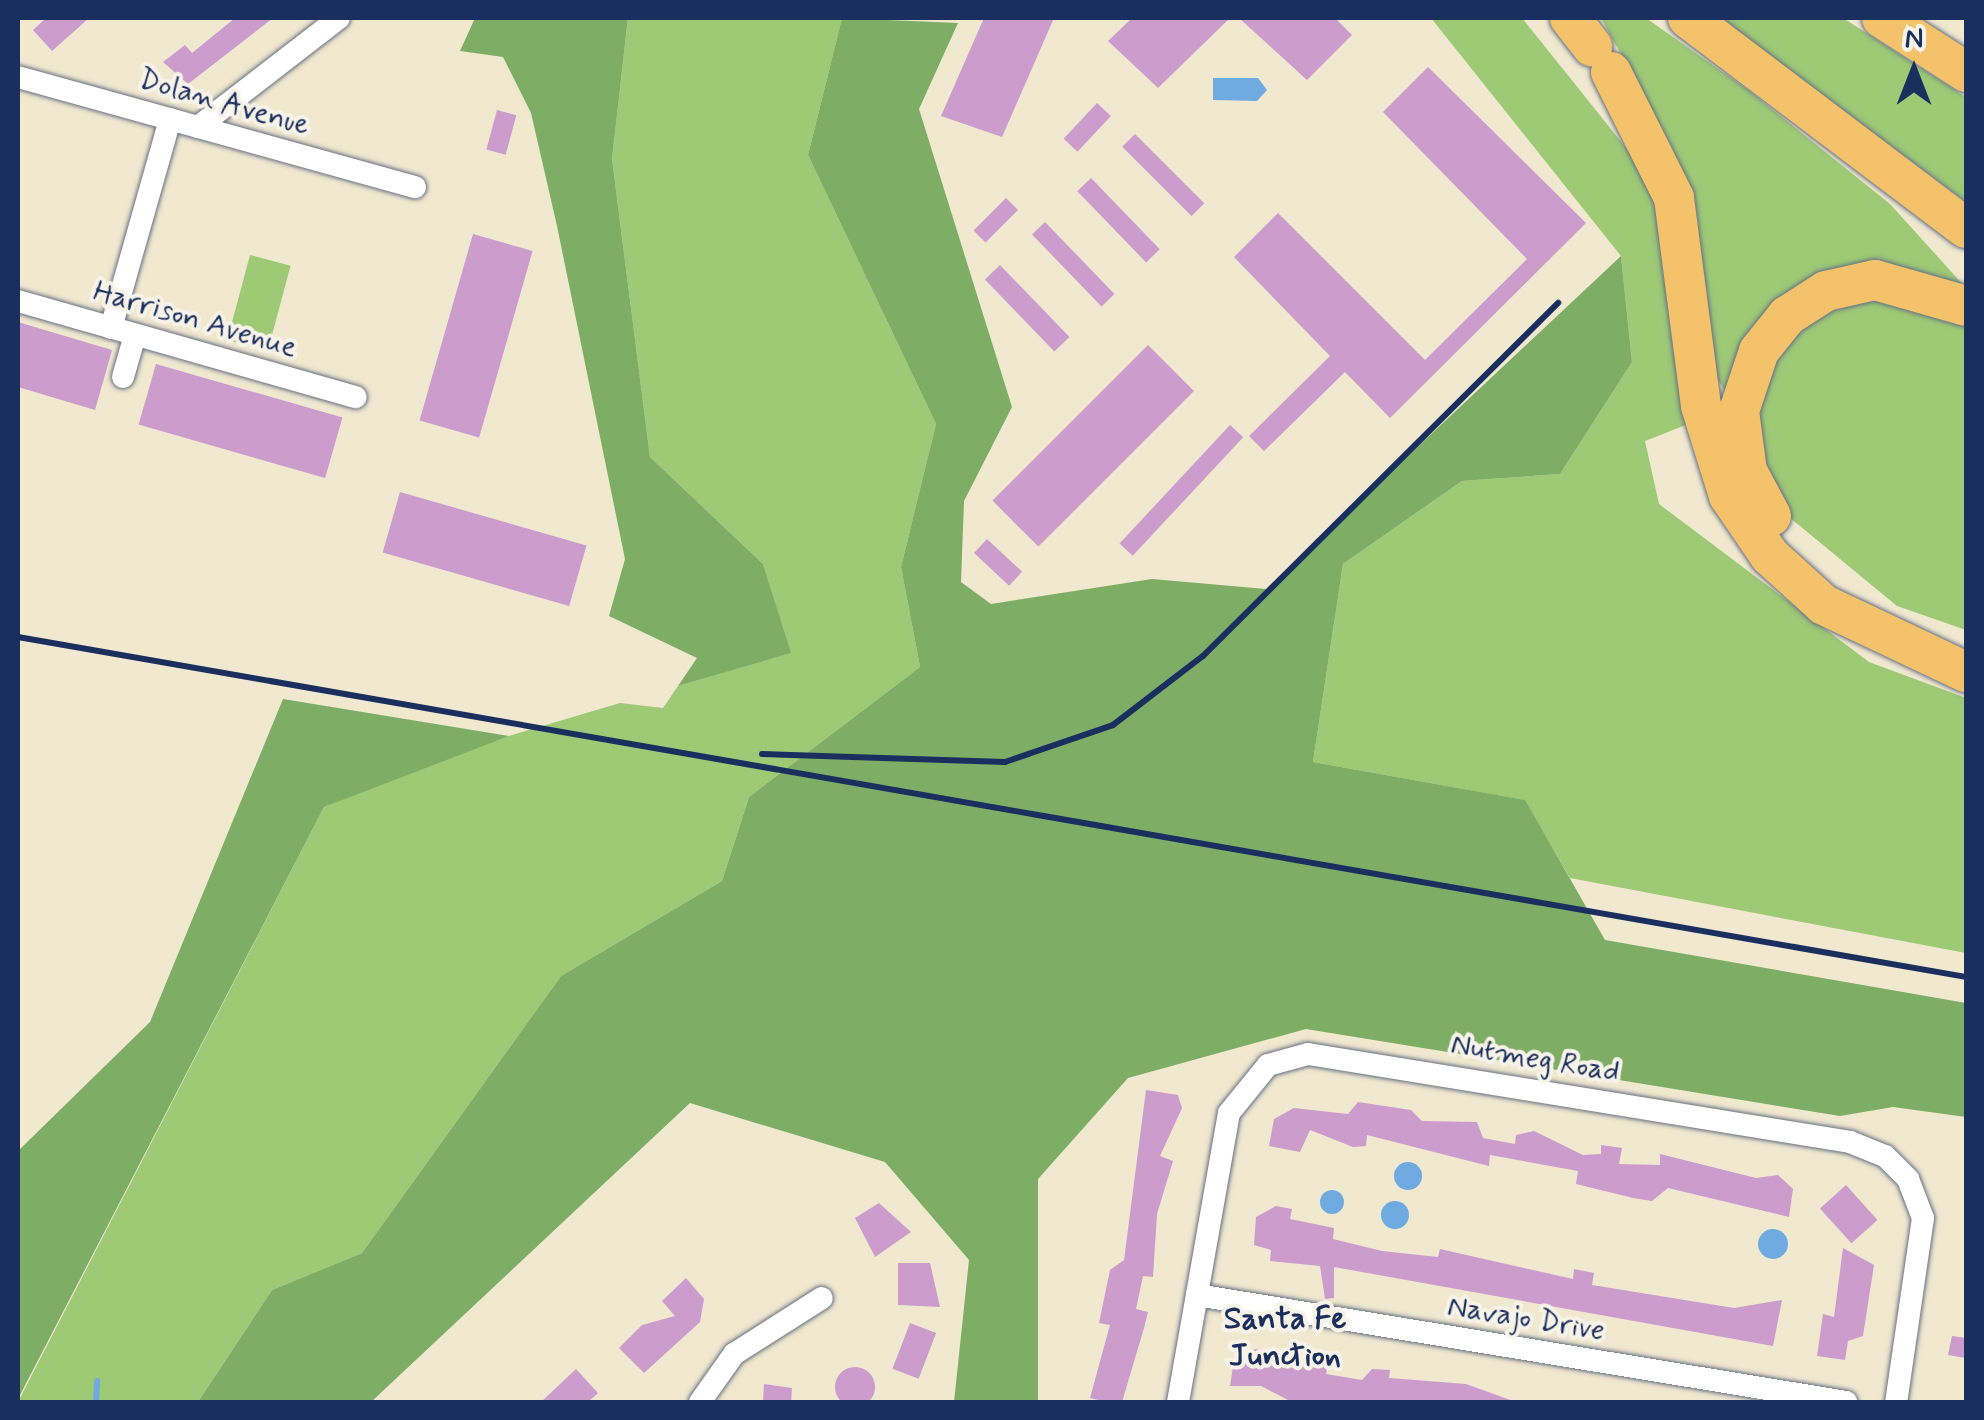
<!DOCTYPE html>
<style>
body{margin:0}
#map{position:relative;width:1984px;height:1420px;overflow:hidden;background:#f0e8cf;font-family:Mynerve,sans-serif}
div>[style]{position:absolute}
.green>*{inset:0;background:#9ec975;transform-origin:0 0}
.forest>*{inset:0;background:#7ead66}
.water>*{inset:0;background:#6fabe0}
.round{border-radius:50%}
.stream>*{height:6px;margin:-3px;padding:0 3px;transform-origin:3px;border-radius:3px;background:#6fabe0}
.building>*{inset:0;background:#cc9ccd;transform-origin:0 0}
.roads{filter:drop-shadow(0 0 2px #667086) drop-shadow(0 0 2px #667086)}
.street>*{height:22px;margin:-11px;padding:0 11px;transform-origin:11px;border-radius:11px;background:#fff}
.highway>*{height:40px;margin:-20px;padding:0 20px;transform-origin:20px;border-radius:20px;background:#f4c26a}
.rail>*{height:6px;margin:-3px;padding:0 3px;transform-origin:3px;border-radius:3px;background:#1b2f5e}
span{translate:-50% -50%;white-space:nowrap;text-align:center;line-height:1.15;-webkit-text-stroke:8px #f7f3e8;paint-order:stroke}
.street-label{font-size:30px;color:#1b2f5e}
.neighbourhood-label{font-size:32px;color:#1b2f5e;font-weight:700}
.frame{position:absolute;inset:0;border:20px solid #1b2f5e;pointer-events:none}
.north{position:absolute;left:1864px;top:20px;width:100px;height:100px;-webkit-text-stroke:8px #f7f3e8;paint-order:stroke;rotate:0deg;font-size:28px;font-weight:700;line-height:40px;text-align:center;color:#1b2f5e}
.north::after{content:'';display:block;margin:auto;width:35px;height:45px;background:#1b2f5e;clip-path:polygon(50% 0,100% 100%,50% 72%,0 100%)}
</style>
<div id="map">
<div class="green">
<div style="clip-path:polygon(628px 18px,842px 18px,808px 155px,936px 424px,901px 567px,920px 667px,749px 797px,722px 881px,561px 976px,362px 1253px,272px 1290px,198px 1402px,18px 1402px,324px 807px,465px 749px,620px 703px,663px 708px,678px 686px,790px 653px,763px 564px,650px 457px,612px 159px)"></div>
<div style="clip-path:polygon(1431px 18px,1522px 18px,1671px 204px,1701px 419px,1645px 441px,1659px 504px,1869px 662px,1966px 698px,1966px 953px,1570px 878px,1524px 800px,1313px 762px,1343px 564px,1462px 481px,1560px 474px,1632px 362px,1621px 256px)"></div>
<div style="clip-path:polygon(1601px 18px,1646px 18px,1748px 90px,1890px 204px,1966px 288px,1966px 630px,1897px 606px,1783px 512px,1749px 429px,1706px 361px,1688px 193px,1672px 147px)"></div>
<div style="clip-path:polygon(1719px 18px,1843px 18px,1966px 97px,1966px 202px)"></div>
<div style="left:250px;top:255px;width:42px;height:88px;rotate:15deg"></div>
</div>
<div class="forest">
<div style="clip-path:polygon(475px 18px,628px 18px,612px 159px,650px 457px,763px 564px,791px 653px,678px 686px,697px 658px,609px 616px,625px 559px,557px 226px,531px 113px,503px 57px,460px 51px)"></div>
<div style="clip-path:polygon(842px 18px,958px 23px,919px 109px,1012px 407px,964px 501px,961px 582px,991px 604px,1152px 579px,1266px 589px,1621px 256px,1632px 362px,1560px 474px,1462px 481px,1343px 564px,1313px 762px,1525px 800px,1605px 940px,1966px 1003px,1966px 1117px,1893px 1107px,1840px 1116px,1306px 1029px,1128px 1078px,1038px 1179px,1038px 1402px,954px 1402px,969px 1260px,885px 1162px,690px 1103px,371px 1402px,198px 1402px,272px 1290px,362px 1253px,561px 976px,722px 881px,749px 797px,920px 667px,901px 567px,936px 424px,808px 155px)"></div>
<div style="clip-path:polygon(283px 699px,509px 736px,324px 807px,18px 1399px,18px 1151px,150px 1022px)"></div>
</div>
<div class="water">
<div style="clip-path:polygon(1213px 78px,1258px 78px,1267px 90px,1257px 101px,1213px 100px)"></div>
<div class="round" style="left:1394px;top:1162px;width:28px;height:28px"></div>
<div class="round" style="left:1320px;top:1190px;width:24px;height:24px"></div>
<div class="round" style="left:1381px;top:1201px;width:28px;height:28px"></div>
<div class="round" style="left:1758px;top:1229px;width:30px;height:30px"></div>
</div>
<div class="stream">
<div style="left:96px;top:1402px;width:21px;rotate:-87deg"></div>
</div>
<div class="building">
<div style="clip-path:polygon(46px 18px,89px 18px,52px 51px,33px 30px)"></div>
<div style="clip-path:polygon(235px 18px,273px 18px,188px 84px,163px 62px,185px 45px,192px 53px)"></div>
<div style="clip-path:polygon(984px 18px,1054px 18px,1002px 137px,941px 116px)"></div>
<div style="clip-path:polygon(1132px 18px,1230px 18px,1158px 88px,1108px 41px)"></div>
<div style="clip-path:polygon(1239px 18px,1335px 18px,1352px 35px,1307px 80px)"></div>
<div style="clip-path:polygon(1428px 67px,1586px 223px,1390px 418px,1345px 372px,1264px 451px,1249px 436px,1330px 356px,1234px 257px,1278px 213px,1425px 360px,1527px 259px,1383px 112px)"></div>
<div style="left:1097px;top:103px;width:19px;height:49px;rotate:43deg"></div>
<div style="left:497px;top:110px;width:20px;height:41px;rotate:15deg"></div>
<div style="left:1135px;top:134px;width:98px;height:18px;rotate:45deg"></div>
<div style="left:1091px;top:178px;width:99px;height:19px;rotate:46deg"></div>
<div style="left:1006px;top:198px;width:17px;height:46px;rotate:45deg"></div>
<div style="left:1045px;top:222px;width:100px;height:18px;rotate:46deg"></div>
<div style="left:473px;top:234px;width:62px;height:194px;rotate:16deg"></div>
<div style="left:1000px;top:265px;width:100px;height:21px;rotate:46deg"></div>
<div style="clip-path:polygon(18px 322px,112px 350px,95px 410px,18px 387px)"></div>
<div style="left:1148px;top:345px;width:65px;height:220px;rotate:45deg"></div>
<div style="left:156px;top:364px;width:194px;height:63px;rotate:16deg"></div>
<div style="left:1230px;top:425px;width:18px;height:162px;rotate:43deg"></div>
<div style="left:400px;top:492px;width:194px;height:63px;rotate:16deg"></div>
<div style="left:987px;top:539px;width:48px;height:19px;rotate:43deg"></div>
<div style="clip-path:polygon(1146px 1090px,1178px 1095px,1182px 1108px,1160px 1156px,1173px 1161px,1157px 1214px,1153px 1277px,1143px 1276px,1136px 1309px,1148px 1312px,1144px 1328px,1122px 1402px,1107px 1402px,1090px 1398px,1110px 1325px,1099px 1323px,1110px 1270px,1124px 1260px)"></div>
<div style="clip-path:polygon(1358px 1102px,1411px 1110px,1422px 1121px,1477px 1122px,1483px 1138px,1515px 1144px,1516px 1135px,1534px 1131px,1583px 1155px,1601px 1154px,1601px 1145px,1622px 1148px,1619px 1164px,1660px 1165px,1660px 1154px,1756px 1178px,1778px 1175px,1793px 1189px,1789px 1217px,1668px 1188px,1652px 1201px,1633px 1198px,1576px 1184px,1578px 1171px,1490px 1155px,1489px 1166px,1367px 1135px,1366px 1146px,1353px 1147px,1310px 1130px,1300px 1152px,1269px 1146px,1274px 1119px,1294px 1108px,1348px 1114px)"></div>
<div style="left:1846px;top:1185px;width:47px;height:35px;rotate:48deg"></div>
<div style="clip-path:polygon(879px 1203px,911px 1232px,875px 1257px,855px 1218px)"></div>
<div style="clip-path:polygon(1276px 1206px,1292px 1209px,1290px 1219px,1334px 1228px,1333px 1239px,1382px 1251px,1438px 1257px,1440px 1249px,1573px 1279px,1574px 1269px,1594px 1273px,1592px 1285px,1734px 1308px,1782px 1300px,1773px 1346px,1334px 1267px,1334px 1298px,1325px 1299px,1320px 1266px,1270px 1261px,1271px 1250px,1254px 1245px,1256px 1217px)"></div>
<div style="clip-path:polygon(1843px 1248px,1874px 1265px,1863px 1336px,1848px 1341px,1845px 1360px,1817px 1356px,1823px 1314px,1834px 1317px)"></div>
<div style="clip-path:polygon(898px 1263px,930px 1263px,940px 1307px,898px 1305px)"></div>
<div style="clip-path:polygon(686px 1278px,704px 1299px,700px 1322px,644px 1373px,619px 1348px,642px 1325px,675px 1316px,662px 1301px)"></div>
<div style="left:910px;top:1323px;width:28px;height:49px;rotate:21deg"></div>
<div style="clip-path:polygon(1952px 1336px,1966px 1338px,1966px 1358px,1948px 1355px)"></div>
<div style="clip-path:polygon(1254px 1349px,1329px 1363px,1326px 1374px,1362px 1380px,1372px 1369px,1390px 1370px,1389px 1378px,1466px 1384px,1516px 1402px,1292px 1402px,1261px 1386px,1230px 1386px,1234px 1360px,1252px 1359px)"></div>
<div class="round" style="left:835px;top:1367px;width:40px;height:40px"></div>
<div style="clip-path:polygon(576px 1369px,598px 1393px,588px 1402px,541px 1402px)"></div>
<div style="clip-path:polygon(764px 1384px,792px 1388px,791px 1402px,763px 1402px)"></div>
</div>
<div class="roads">
<div class="street">
<div style="left:18px;top:77px;width:412px;rotate:15.5deg"></div>
<div style="left:198px;top:127px;width:178px;rotate:-37.7deg"></div>
<div style="left:18px;top:301px;width:351px;rotate:15.9deg"></div>
<div style="left:111px;top:328px;width:217px;rotate:-74.2deg"></div>
<div style="left:123px;top:377px;width:44px;rotate:-74.1deg"></div>
<div style="left:1197px;top:1295px;width:658px;rotate:9.36deg"></div>
<div style="left:700px;top:1402px;width:59px;rotate:-54.7deg"></div>
<div style="left:734px;top:1354px;width:104px;rotate:-32.5deg"></div>
<div style="left:1178px;top:1402px;width:293px;rotate:-80deg"></div>
<div style="left:1229px;top:1113px;width:62px;rotate:-50.9deg"></div>
<div style="left:1268px;top:1065px;width:41px;rotate:-15.4deg"></div>
<div style="left:1308px;top:1054px;width:549px;rotate:9.22deg"></div>
<div style="left:1850px;top:1142px;width:38px;rotate:22deg"></div>
<div style="left:1885px;top:1156px;width:33px;rotate:45deg"></div>
<div style="left:1908px;top:1179px;width:42px;rotate:69deg"></div>
<div style="left:1923px;top:1218px;width:186px;rotate:98.3deg"></div>
</div>
<div class="highway">
<div style="left:1570px;top:18px;width:36px;rotate:52deg"></div>
<div style="left:1688px;top:18px;width:348px;rotate:37.1deg"></div>
<div style="left:1882px;top:18px;width:100px;rotate:32.7deg"></div>
<div style="left:1611px;top:72px;width:141px;rotate:63.4deg"></div>
<div style="left:1674px;top:198px;width:210px;rotate:82.6deg"></div>
<div style="left:1701px;top:406px;width:94px;rotate:72.7deg"></div>
<div style="left:1729px;top:496px;width:73px;rotate:55.7deg"></div>
<div style="left:1770px;top:556px;width:73px;rotate:42.2deg"></div>
<div style="left:1824px;top:605px;width:157px;rotate:25.3deg"></div>
<div style="left:1771px;top:516px;width:51px;rotate:-118.1deg"></div>
<div style="left:1747px;top:471px;width:61px;rotate:-97.6deg"></div>
<div style="left:1739px;top:411px;width:63px;rotate:-71.6deg"></div>
<div style="left:1759px;top:351px;width:45px;rotate:-51.3deg"></div>
<div style="left:1787px;top:316px;width:46px;rotate:-32.7deg"></div>
<div style="left:1826px;top:291px;width:50px;rotate:-12.7deg"></div>
<div style="left:1875px;top:280px;width:95px;rotate:15.9deg"></div>
</div>
</div>
<div class="rail">
<div style="left:18px;top:637px;width:1977px;rotate:9.9deg"></div>
<div style="left:762px;top:754px;width:243px;rotate:1.9deg"></div>
<div style="left:1005px;top:762px;width:114px;rotate:-18.9deg"></div>
<div style="left:1113px;top:725px;width:113px;rotate:-37.5deg"></div>
<div style="left:1203px;top:656px;width:501px;rotate:-44.84deg"></div>
</div>
<div class="street-label">
<span style="left:224px;top:103px;rotate:16deg">Dolan Avenue</span>
<span style="left:195px;top:320px;rotate:16deg">Harrison Avenue</span>
<span style="left:1535px;top:1059px;rotate:10deg">Nutmeg Road</span>
<span style="left:1526px;top:1319px;rotate:9deg">Navajo Drive</span>
</div>
<div class="neighbourhood-label">
<span style="left:1285px;top:1338px">Santa Fe<br>Junction</span>
</div>
<div class="frame"></div>
<div class="north">N</div>
</div>
